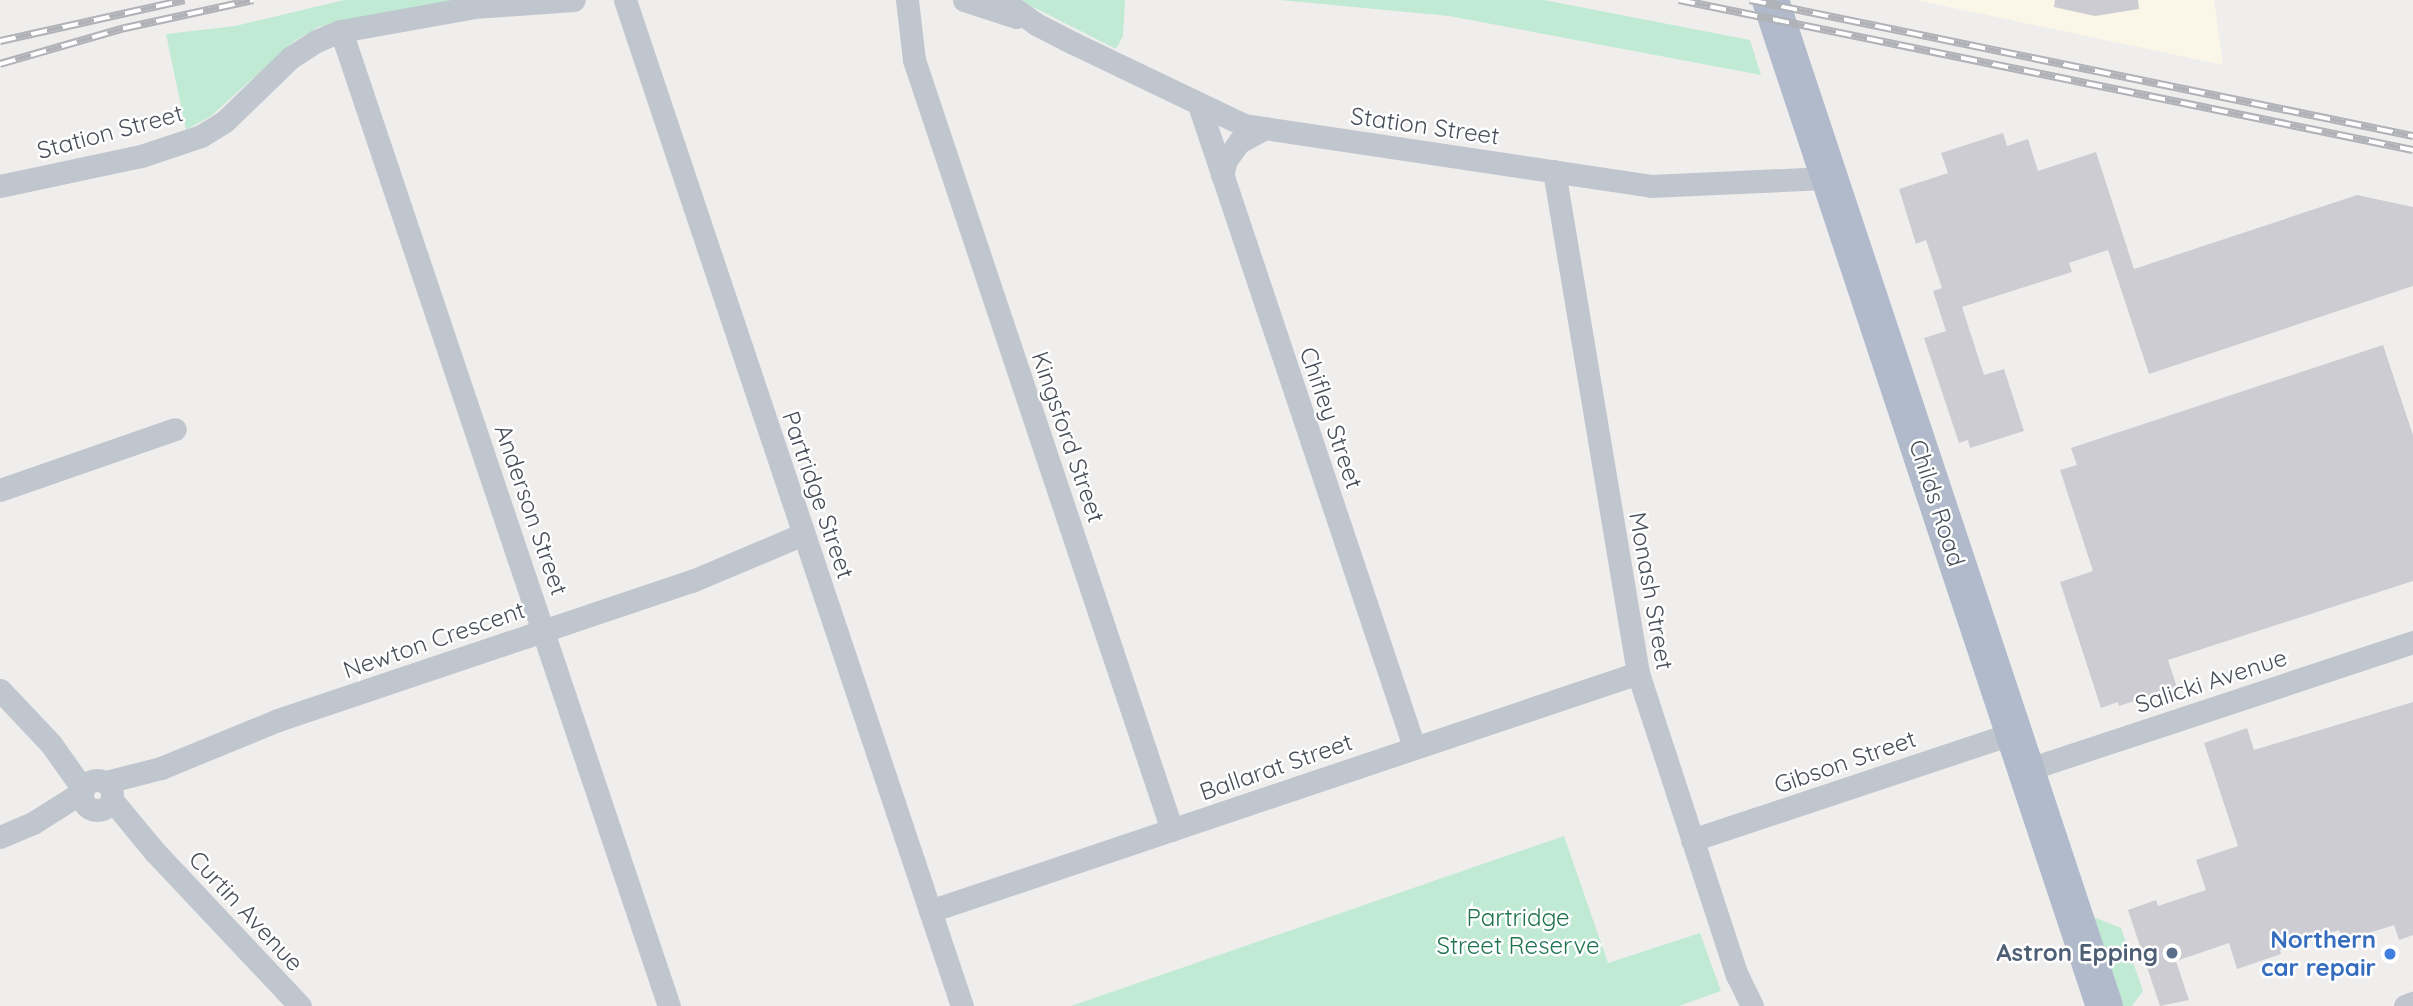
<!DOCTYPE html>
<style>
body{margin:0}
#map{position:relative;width:2413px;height:1006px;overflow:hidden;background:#f0eeed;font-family:Quicksand,sans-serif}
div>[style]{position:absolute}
.commercial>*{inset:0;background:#faf6e8}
.green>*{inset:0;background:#c0ead4}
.building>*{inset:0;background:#ccccd2}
.minor>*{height:23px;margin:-11.5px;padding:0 11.5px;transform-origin:11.5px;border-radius:11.5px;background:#c0c6ce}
.minor>.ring{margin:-11.5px;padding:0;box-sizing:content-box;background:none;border:23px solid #c0c6ce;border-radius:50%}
.primary>*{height:37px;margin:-18.5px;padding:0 18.5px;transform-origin:18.5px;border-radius:18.5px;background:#b0baca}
.rail>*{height:8px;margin-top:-4px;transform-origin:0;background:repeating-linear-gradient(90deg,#fff 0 16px,#b0b2b7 0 32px);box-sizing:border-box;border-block:2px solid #b0b2b7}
.dots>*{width:19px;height:19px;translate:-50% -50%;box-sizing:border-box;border:4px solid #fff;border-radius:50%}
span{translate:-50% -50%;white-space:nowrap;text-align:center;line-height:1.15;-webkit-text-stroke:5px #fff;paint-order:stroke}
.street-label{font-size:24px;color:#484f59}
.park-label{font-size:24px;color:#207351}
.shop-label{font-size:24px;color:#366cbe;font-weight:700}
.right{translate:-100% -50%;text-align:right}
.service-label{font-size:24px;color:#4e5e75;font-weight:700}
</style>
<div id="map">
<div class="commercial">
<div style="clip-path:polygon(1916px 0,2214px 0,2223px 65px)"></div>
</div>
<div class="green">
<div style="clip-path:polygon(344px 0,456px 0,318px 27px,293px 42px,211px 116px,186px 130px,166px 34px,235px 26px)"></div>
<div style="clip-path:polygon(1019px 0,1125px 0,1123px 36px,1116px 49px)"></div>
<div style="clip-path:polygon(1280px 0,1544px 0,1750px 40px,1761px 75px,1449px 16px)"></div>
<div style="clip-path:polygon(1564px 836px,1608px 963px,1700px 933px,1721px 991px,1679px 1006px,1071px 1006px)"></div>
<div style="clip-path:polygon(2096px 918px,2121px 928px,2143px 991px,2132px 1006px,2121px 1006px,2091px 920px)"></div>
</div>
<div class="building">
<div style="clip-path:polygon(2055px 0,2138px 0,2139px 9px,2095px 16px,2054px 7px)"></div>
<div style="clip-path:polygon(2003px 133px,2007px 146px,2028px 139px,2038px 171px,2096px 152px,2134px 269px,2357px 195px,2413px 207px,2413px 286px,2149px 374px,2108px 250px,2069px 263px,2072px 272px,1962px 307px,1984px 375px,2004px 369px,2024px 431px,1970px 448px,1968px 440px,1959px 443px,1924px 338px,1946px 331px,1933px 291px,1942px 288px,1926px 240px,1916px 244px,1899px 189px,1948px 173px,1941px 153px)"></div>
<div style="clip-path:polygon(2383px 345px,2413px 435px,2413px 581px,2168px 660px,2177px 687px,2119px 706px,2118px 702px,2101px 708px,2060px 582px,2093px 571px,2060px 470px,2077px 465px,2071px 448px)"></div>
<div style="clip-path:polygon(2413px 702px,2413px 935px,2399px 940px,2394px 925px,2343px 941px,2339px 930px,2280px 950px,2281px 954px,2237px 969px,2229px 943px,2176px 961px,2189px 1000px,2160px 1006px,2128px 910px,2156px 900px,2158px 906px,2206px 890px,2196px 860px,2238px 846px,2204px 743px,2247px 728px,2254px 750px)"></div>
</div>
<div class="minor">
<div style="left:625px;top:0;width:1061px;rotate:71.48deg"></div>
<div style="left:907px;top:0;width:60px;rotate:83.3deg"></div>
<div style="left:914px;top:60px;width:812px;rotate:71.48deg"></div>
<div style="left:964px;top:0;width:55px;rotate:18.1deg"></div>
<div style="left:1002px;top:0;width:42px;rotate:35.2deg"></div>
<div style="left:1036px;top:24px;width:42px;rotate:27.2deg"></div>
<div style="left:1073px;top:43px;width:190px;rotate:25.6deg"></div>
<div style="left:1244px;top:125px;width:411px;rotate:8.5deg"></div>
<div style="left:1650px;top:186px;width:179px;rotate:-2.6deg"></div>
<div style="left:341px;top:31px;width:1029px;rotate:71.41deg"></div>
<div style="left:1199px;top:105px;width:677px;rotate:71.48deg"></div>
<div style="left:1554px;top:171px;width:509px;rotate:80.5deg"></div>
<div style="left:1638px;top:673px;width:318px;rotate:71.9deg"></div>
<div style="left:1737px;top:975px;width:34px;rotate:64deg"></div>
<div style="left:1222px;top:175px;width:16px;rotate:-75deg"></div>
<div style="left:1226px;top:160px;width:22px;rotate:-54deg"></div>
<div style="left:1239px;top:142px;width:30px;rotate:-28deg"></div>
<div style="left:0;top:186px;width:144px;rotate:-12deg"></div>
<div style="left:141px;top:156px;width:63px;rotate:-18.4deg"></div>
<div style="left:201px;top:136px;width:28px;rotate:-32deg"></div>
<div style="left:225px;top:121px;width:91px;rotate:-44.1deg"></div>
<div style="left:290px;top:58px;width:31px;rotate:-33deg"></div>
<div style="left:316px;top:41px;width:27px;rotate:-22deg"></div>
<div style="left:341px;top:31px;width:135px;rotate:-10.2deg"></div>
<div style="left:474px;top:7px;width:100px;rotate:-4deg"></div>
<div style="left:0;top:490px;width:185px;rotate:-19.2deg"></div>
<div style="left:0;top:690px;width:74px;rotate:46.6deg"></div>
<div style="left:51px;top:744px;width:55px;rotate:54.6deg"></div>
<div style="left:2026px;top:770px;width:408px;rotate:-18.3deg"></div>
<div class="ring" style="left:82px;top:780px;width:7px;height:7px"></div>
<div style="left:106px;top:782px;width:57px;rotate:-14.3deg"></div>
<div style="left:161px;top:768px;width:126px;rotate:-22.3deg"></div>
<div style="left:278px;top:720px;width:437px;rotate:-18.6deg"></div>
<div style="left:692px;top:581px;width:121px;rotate:-22.9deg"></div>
<div style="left:112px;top:800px;width:66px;rotate:50.5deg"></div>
<div style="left:154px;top:851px;width:213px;rotate:46.7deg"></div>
<div style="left:0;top:837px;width:36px;rotate:-23deg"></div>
<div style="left:33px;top:823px;width:58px;rotate:-32.3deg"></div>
<div style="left:1692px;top:840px;width:339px;rotate:-18.4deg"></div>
<div style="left:930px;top:911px;width:747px;rotate:-18.58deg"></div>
<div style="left:2405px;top:1006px;width:9px;rotate:-21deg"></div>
</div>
<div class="primary">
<div style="left:1770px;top:0;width:1060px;rotate:71.63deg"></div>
</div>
<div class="rail">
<div style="left:1679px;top:0;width:749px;rotate:11.55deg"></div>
<div style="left:1750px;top:0;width:677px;rotate:11.59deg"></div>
<div style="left:0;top:41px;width:189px;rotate:-12.5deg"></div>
<div style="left:0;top:64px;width:130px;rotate:-16.1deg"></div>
<div style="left:125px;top:28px;width:131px;rotate:-12.3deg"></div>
</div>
<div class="dots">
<div style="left:2172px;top:953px;background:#5c6f8a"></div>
<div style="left:2390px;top:954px;background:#3f7fe0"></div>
</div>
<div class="street-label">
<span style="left:1425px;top:126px;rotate:8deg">Station Street</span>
<span style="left:110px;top:132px;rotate:-15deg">Station Street</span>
<span style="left:1331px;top:418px;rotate:71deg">Chifley Street</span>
<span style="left:1068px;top:437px;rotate:71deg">Kingsford Street</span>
<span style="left:818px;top:495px;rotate:71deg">Partridge Street</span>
<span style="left:1937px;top:503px;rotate:72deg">Childs Road</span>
<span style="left:531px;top:510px;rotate:71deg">Anderson Street</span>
<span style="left:1651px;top:591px;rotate:80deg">Monash Street</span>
<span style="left:434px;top:640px;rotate:-19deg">Newton Crescent</span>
<span style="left:2211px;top:681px;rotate:-18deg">Salicki Avenue</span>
<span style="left:1845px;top:762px;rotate:-19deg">Gibson Street</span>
<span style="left:1276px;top:767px;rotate:-19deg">Ballarat Street</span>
<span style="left:246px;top:911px;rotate:47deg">Curtin Avenue</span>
</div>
<div class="park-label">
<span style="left:1518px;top:932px">Partridge<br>Street Reserve</span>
</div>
<div class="shop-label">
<span class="right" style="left:2376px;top:954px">Northern<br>car repair</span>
</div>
<div class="service-label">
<span class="right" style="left:2158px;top:953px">Astron Epping</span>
</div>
</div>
